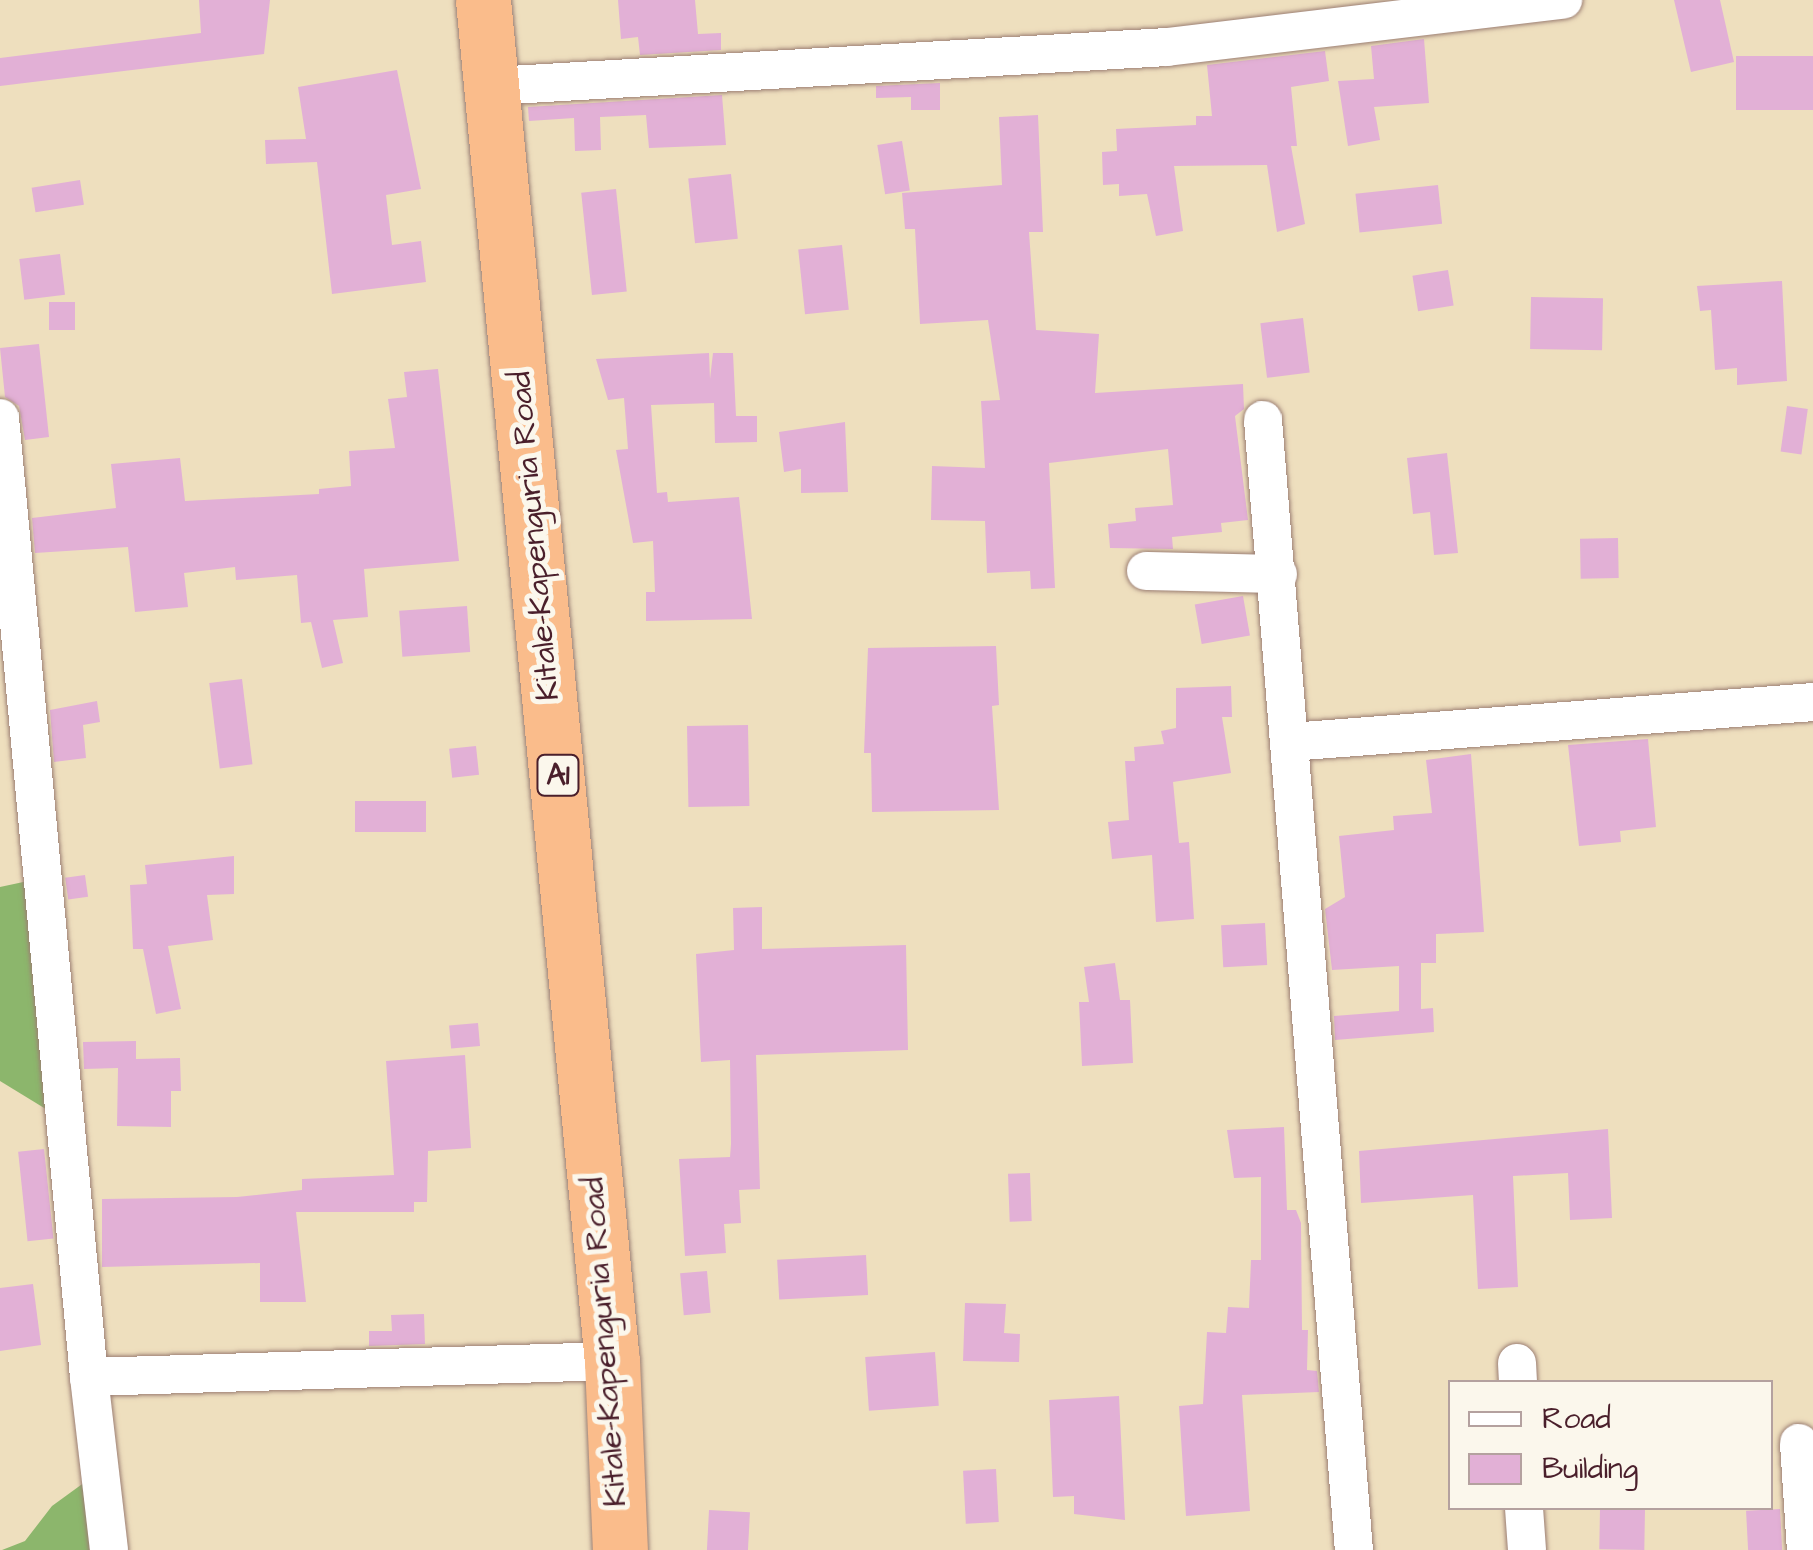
<!DOCTYPE html>
<style>
body{margin:0}
#map{position:relative;width:1813px;height:1550px;overflow:hidden;background:#eedfbe;font-family:"Architects Daughter",sans-serif}
div>[style]{position:absolute}
.forest>*{inset:0;background:#8cb66c}
.building>*{inset:0;background:#e2b0d6;transform-origin:0 0}
.roads{filter:drop-shadow(0 0 2px #9c7f74) drop-shadow(0 0 2px #9c7f74)}
.minor>*{height:38px;margin:-19px;padding:0 19px;transform-origin:19px;border-radius:19px;background:#fff}
.highway>*{height:55px;margin:-27.5px;padding:0 27.5px;transform-origin:27.5px;border-radius:27.5px;background:#fabc8b}
span{translate:-50% -50%;white-space:nowrap;text-align:center;line-height:1.15;-webkit-text-stroke:10px #fbf7ec;paint-order:stroke}
.shield-label span{padding:2px 8px;background:#fbf7ec;border:2px solid;border-radius:8px;-webkit-text-stroke-width:0}
.shield-label{font-size:30px;color:#4a1f2b;font-weight:700}
.street-label{font-size:32px;color:#4a1f2b}
.legend{position:absolute;left:1448px;top:1380px;width:325px;height:130px;box-sizing:border-box;background:#fbf7ec;border:2px solid #b4a19f;margin:0;padding:12px 18px;list-style:none;font-size:30px;color:#4a1f2b}
.legend li{display:flex;align-items:center;gap:20px;height:50px}
.legend b{width:50px;border:2px solid #b4a19f}
</style>
<div id="map">
<div class="forest">
<div style="clip-path:polygon(28px 881px,54px 1114px,0 1081px,0 887px)"></div>
<div style="clip-path:polygon(85px 1482px,96px 1550px,2px 1550px,25px 1541px,52px 1506px)"></div>
</div>
<div class="building">
<div style="clip-path:polygon(199px 0,270px 0,264px 54px,0 86px,0 58px,201px 33px)"></div>
<div style="clip-path:polygon(618px 0,695px 0,698px 34px,721px 33px,721px 50px,640px 55px,638px 37px,621px 39px)"></div>
<div style="clip-path:polygon(1674px 0,1720px 0,1734px 62px,1691px 72px)"></div>
<div style="clip-path:polygon(1424px 39px,1429px 103px,1374px 107px,1380px 140px,1348px 146px,1338px 81px,1374px 79px,1371px 46px)"></div>
<div style="clip-path:polygon(1325px 51px,1329px 81px,1291px 87px,1297px 146px,1291px 146px,1305px 224px,1277px 232px,1267px 165px,1174px 166px,1183px 231px,1156px 236px,1147px 194px,1119px 196px,1119px 184px,1103px 185px,1102px 152px,1117px 151px,1116px 129px,1196px 125px,1196px 116px,1212px 116px,1207px 65px)"></div>
<div style="left:1813px;top:56px;width:54px;height:77px;rotate:90deg"></div>
<div style="clip-path:polygon(397px 70px,421px 189px,386px 195px,392px 245px,421px 241px,426px 282px,332px 294px,317px 162px,266px 164px,265px 140px,306px 139px,298px 87px)"></div>
<div style="clip-path:polygon(940px 83px,940px 110px,911px 110px,911px 97px,876px 98px,876px 86px)"></div>
<div style="clip-path:polygon(722px 95px,726px 145px,649px 148px,646px 115px,600px 117px,601px 150px,575px 151px,574px 118px,529px 121px,528px 107px)"></div>
<div style="clip-path:polygon(1038px 115px,1043px 232px,1029px 232px,1036px 330px,1099px 334px,1095px 393px,1243px 384px,1244px 409px,1235px 416px,1248px 520px,1221px 523px,1222px 532px,1172px 537px,1173px 549px,1110px 548px,1108px 524px,1136px 521px,1135px 508px,1173px 505px,1168px 449px,1049px 463px,1055px 588px,1031px 589px,1030px 571px,987px 573px,985px 521px,931px 520px,932px 466px,985px 468px,981px 401px,1000px 400px,988px 320px,920px 324px,915px 229px,905px 229px,902px 193px,1002px 185px,999px 117px)"></div>
<div style="left:902px;top:141px;width:50px;height:25px;rotate:81deg"></div>
<div style="left:731px;top:174px;width:65px;height:43px;rotate:84deg"></div>
<div style="left:80px;top:180px;width:25px;height:49px;rotate:81deg"></div>
<div style="left:1438px;top:185px;width:39px;height:83px;rotate:84deg"></div>
<div style="left:616px;top:189px;width:103px;height:35px;rotate:84deg"></div>
<div style="left:842px;top:245px;width:65px;height:44px;rotate:84deg"></div>
<div style="left:60px;top:254px;width:41px;height:41px;rotate:83deg"></div>
<div style="left:1448px;top:270px;width:36px;height:36px;rotate:81deg"></div>
<div style="clip-path:polygon(1782px 281px,1787px 381px,1737px 385px,1737px 368px,1715px 370px,1711px 310px,1700px 311px,1697px 286px)"></div>
<div style="left:1531px;top:297px;width:72px;height:52px;rotate:1deg"></div>
<div style="left:49px;top:302px;width:26px;height:28px"></div>
<div style="left:1303px;top:318px;width:55px;height:43px;rotate:83deg"></div>
<div style="clip-path:polygon(39px 344px,49px 437px,25px 440px,19px 406px,5px 397px,0 348px)"></div>
<div style="clip-path:polygon(709px 353px,710px 379px,713px 353px,733px 353px,736px 416px,757px 416px,757px 442px,715px 443px,714px 403px,651px 405px,657px 493px,667px 492px,668px 502px,739px 497px,752px 619px,646px 621px,646px 592px,655px 592px,653px 541px,633px 543px,616px 450px,628px 449px,624px 398px,608px 400px,596px 359px)"></div>
<div style="clip-path:polygon(438px 369px,459px 561px,364px 569px,368px 617px,333px 620px,343px 663px,322px 668px,311px 622px,301px 623px,297px 575px,236px 580px,235px 567px,184px 573px,188px 607px,135px 612px,128px 547px,35px 553px,32px 518px,116px 508px,111px 464px,180px 458px,185px 501px,319px 494px,319px 489px,351px 486px,349px 451px,395px 448px,388px 399px,407px 397px,404px 372px)"></div>
<div style="left:1787px;top:406px;width:21px;height:46px;rotate:8deg"></div>
<div style="clip-path:polygon(845px 422px,848px 492px,801px 493px,801px 469px,784px 472px,779px 432px)"></div>
<div style="clip-path:polygon(1447px 453px,1458px 553px,1434px 555px,1430px 512px,1413px 514px,1407px 458px)"></div>
<div style="left:1618px;top:538px;width:40px;height:38px;rotate:89deg"></div>
<div style="left:1243px;top:596px;width:40px;height:49px;rotate:80deg"></div>
<div style="left:467px;top:606px;width:46px;height:68px;rotate:86deg"></div>
<div style="clip-path:polygon(996px 646px,999px 705px,992px 706px,999px 810px,872px 812px,871px 753px,864px 753px,868px 648px)"></div>
<div style="left:242px;top:679px;width:86px;height:33px;rotate:83deg"></div>
<div style="clip-path:polygon(1231px 686px,1232px 717px,1222px 717px,1231px 773px,1173px 782px,1179px 843px,1189px 842px,1194px 919px,1156px 922px,1152px 855px,1112px 859px,1108px 822px,1129px 820px,1125px 761px,1135px 761px,1134px 747px,1164px 744px,1161px 731px,1176px 728px,1176px 688px)"></div>
<div style="clip-path:polygon(97px 701px,100px 722px,83px 725px,86px 758px,54px 762px,50px 710px)"></div>
<div style="left:748px;top:725px;width:81px;height:61px;rotate:89deg"></div>
<div style="clip-path:polygon(1648px 739px,1656px 827px,1620px 831px,1621px 842px,1579px 846px,1568px 745px)"></div>
<div style="left:476px;top:746px;width:29px;height:27px;rotate:84deg"></div>
<div style="clip-path:polygon(1471px 754px,1484px 932px,1436px 934px,1436px 963px,1421px 963px,1421px 1009px,1433px 1008px,1434px 1032px,1335px 1040px,1334px 1016px,1399px 1011px,1399px 966px,1332px 970px,1325px 909px,1345px 897px,1339px 836px,1394px 830px,1393px 816px,1432px 813px,1426px 760px)"></div>
<div style="left:426px;top:801px;width:31px;height:71px;rotate:90deg"></div>
<div style="clip-path:polygon(234px 856px,234px 894px,207px 895px,213px 940px,168px 946px,181px 1009px,156px 1014px,143px 949px,133px 949px,130px 885px,147px 884px,145px 865px)"></div>
<div style="left:85px;top:875px;width:22px;height:20px;rotate:82deg"></div>
<div style="clip-path:polygon(762px 907px,762px 949px,906px 945px,908px 1050px,756px 1055px,760px 1189px,739px 1190px,741px 1223px,724px 1224px,726px 1253px,685px 1256px,679px 1159px,730px 1157px,731px 1144px,730px 1060px,701px 1062px,696px 954px,734px 950px,733px 908px)"></div>
<div style="left:1265px;top:923px;width:42px;height:44px;rotate:87deg"></div>
<div style="clip-path:polygon(1115px 963px,1120px 1000px,1130px 1000px,1133px 1063px,1082px 1066px,1079px 1002px,1089px 1002px,1084px 967px)"></div>
<div style="left:478px;top:1023px;width:23px;height:29px;rotate:85deg"></div>
<div style="clip-path:polygon(136px 1041px,136px 1059px,180px 1058px,181px 1091px,171px 1091px,171px 1127px,117px 1126px,118px 1068px,84px 1069px,83px 1042px)"></div>
<div style="clip-path:polygon(465px 1055px,471px 1148px,428px 1151px,427px 1202px,414px 1202px,414px 1212px,296px 1212px,306px 1302px,260px 1302px,260px 1263px,102px 1267px,102px 1199px,237px 1197px,302px 1190px,302px 1179px,394px 1175px,386px 1061px)"></div>
<div style="clip-path:polygon(1284px 1127px,1287px 1210px,1296px 1210px,1301px 1223px,1302px 1330px,1308px 1330px,1307px 1370px,1317px 1371px,1319px 1392px,1242px 1395px,1250px 1511px,1186px 1516px,1179px 1406px,1203px 1404px,1207px 1332px,1226px 1333px,1228px 1307px,1249px 1308px,1251px 1260px,1261px 1260px,1261px 1177px,1234px 1178px,1227px 1130px)"></div>
<div style="clip-path:polygon(1608px 1129px,1612px 1218px,1570px 1220px,1568px 1173px,1513px 1176px,1518px 1287px,1478px 1289px,1473px 1195px,1361px 1203px,1359px 1151px)"></div>
<div style="left:44px;top:1149px;width:90px;height:26px;rotate:84deg"></div>
<div style="left:1030px;top:1173px;width:48px;height:22px;rotate:88deg"></div>
<div style="left:866px;top:1255px;width:40px;height:89px;rotate:87deg"></div>
<div style="left:707px;top:1271px;width:42px;height:27px;rotate:85deg"></div>
<div style="clip-path:polygon(33px 1284px,41px 1345px,0 1351px,0 1288px)"></div>
<div style="clip-path:polygon(965px 1303px,1006px 1304px,1004px 1333px,1020px 1334px,1019px 1362px,963px 1361px)"></div>
<div style="clip-path:polygon(424px 1314px,425px 1344px,369px 1346px,369px 1331px,392px 1331px,391px 1315px)"></div>
<div style="left:935px;top:1352px;width:54px;height:70px;rotate:86deg"></div>
<div style="clip-path:polygon(1119px 1396px,1125px 1520px,1074px 1514px,1074px 1496px,1053px 1497px,1049px 1400px)"></div>
<div style="left:996px;top:1469px;width:53px;height:33px;rotate:87deg"></div>
<div style="left:1645px;top:1509px;width:41px;height:45px;rotate:91deg"></div>
<div style="left:1780px;top:1509px;width:41px;height:34px;rotate:87deg"></div>
<div style="left:709px;top:1510px;width:41px;height:40px;rotate:3deg"></div>
</div>
<div class="roads">
<div class="minor">
<div style="left:493px;top:86px;width:675px;rotate:-3.31deg"></div>
<div style="left:1167px;top:47px;width:399px;rotate:-6.8deg"></div>
<div style="left:0;top:418px;width:963px;rotate:84.7deg"></div>
<div style="left:89px;top:1377px;width:523px;rotate:-1.75deg"></div>
<div style="left:1263px;top:420px;width:1134px;rotate:85.4deg"></div>
<div style="left:1146px;top:571px;width:132px;rotate:1.3deg"></div>
<div style="left:1290px;top:742px;width:525px;rotate:-4.37deg"></div>
<div style="left:1517px;top:1363px;width:19px;rotate:87deg"></div>
<div style="left:89px;top:1377px;width:174px;rotate:83.4deg"></div>
<div style="left:1799px;top:1443px;width:107px;rotate:86.3deg"></div>
<div style="left:1524px;top:1508px;width:42px;rotate:85.9deg"></div>
</div>
<div class="highway">
<div style="left:483px;top:0;width:1367px;rotate:84.59deg"></div>
<div style="left:612px;top:1361px;width:189px;rotate:87.6deg"></div>
</div>
</div>
<div class="shield-label">
<span style="left:558px;top:775px">A1</span>
</div>
<div class="street-label">
<span style="left:535px;top:536px;rotate:-95deg">Kitale-Kapenguria Road</span>
<span style="left:605px;top:1342px;rotate:-94deg">Kitale-Kapenguria Road</span>
</div>
<ul class="legend">
<li><b style="height:12px;background:#fff"></b>Road</li>
<li><b style="height:28px;background:#e2b0d6"></b>Building</li>
</ul>
</div>
